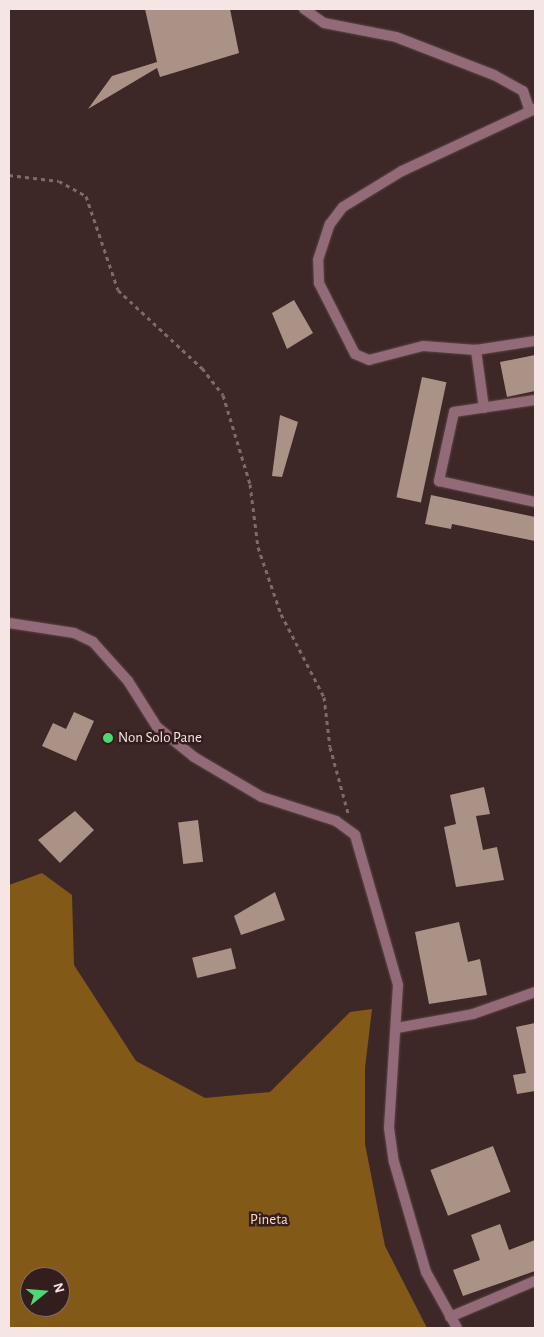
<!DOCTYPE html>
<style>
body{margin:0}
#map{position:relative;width:544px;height:1337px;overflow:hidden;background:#3e2827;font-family:"Alegreya Sans",sans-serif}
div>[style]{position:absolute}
.forest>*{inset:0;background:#835918}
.building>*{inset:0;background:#ab9286;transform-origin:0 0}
.path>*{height:3px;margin-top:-1.5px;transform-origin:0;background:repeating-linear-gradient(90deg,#7e6a69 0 4px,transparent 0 8px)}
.roads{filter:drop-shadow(0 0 1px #5b4645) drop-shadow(0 0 1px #5b4645)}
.pedestrian>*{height:10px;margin:-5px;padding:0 5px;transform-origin:5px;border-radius:5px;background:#926a78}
.minor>*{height:10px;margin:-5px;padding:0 5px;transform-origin:5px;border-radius:5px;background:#926a78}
.dots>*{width:14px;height:14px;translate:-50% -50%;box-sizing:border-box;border:2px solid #341e1d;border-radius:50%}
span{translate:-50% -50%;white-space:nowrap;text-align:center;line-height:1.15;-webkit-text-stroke:5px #341e1d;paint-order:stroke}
.poi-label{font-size:15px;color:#f5e5e4}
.left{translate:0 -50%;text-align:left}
.park-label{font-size:15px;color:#fcdeb8}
.frame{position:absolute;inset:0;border:10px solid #f5e5e4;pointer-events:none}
.north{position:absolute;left:20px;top:1267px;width:50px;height:50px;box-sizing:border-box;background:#341e1d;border:1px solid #816e6d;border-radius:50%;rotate:73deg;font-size:14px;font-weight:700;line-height:20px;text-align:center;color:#f5e5e4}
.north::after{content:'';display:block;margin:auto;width:18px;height:22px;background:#4fd675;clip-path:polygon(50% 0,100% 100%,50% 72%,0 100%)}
</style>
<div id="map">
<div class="forest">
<div style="clip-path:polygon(evenodd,42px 873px,72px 895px,74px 965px,136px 1061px,205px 1098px,270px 1092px,350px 1012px,372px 1009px,365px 1068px,365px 1144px,385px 1246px,427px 1328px,9px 1328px,9px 885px,42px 873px,30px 1277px,60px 1277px,60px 1307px,30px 1307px,30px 1277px)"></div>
</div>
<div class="building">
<div style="clip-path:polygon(145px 9px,230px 9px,239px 53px,160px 77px,157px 68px,88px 109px,112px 76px,157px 62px)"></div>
<div style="clip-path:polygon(294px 300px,313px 333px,287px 349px,272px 313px)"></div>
<div style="clip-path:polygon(535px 355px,535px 391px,507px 397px,500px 362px)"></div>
<div style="left:422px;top:377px;width:25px;height:123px;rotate:12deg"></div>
<div style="clip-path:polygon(280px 415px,298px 422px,282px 477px,272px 476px)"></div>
<div style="clip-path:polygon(431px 495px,535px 517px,535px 541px,452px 524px,451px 529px,425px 524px)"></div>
<div style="clip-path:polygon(74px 712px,94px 721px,76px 761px,42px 746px,53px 723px,66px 729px)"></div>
<div style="clip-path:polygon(484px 787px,490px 814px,476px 816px,483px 850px,497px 847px,504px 880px,456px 887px,444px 827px,456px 824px,450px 795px)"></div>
<div style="clip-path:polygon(75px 811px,94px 830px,60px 863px,38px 840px)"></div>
<div style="left:198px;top:820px;width:42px;height:20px;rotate:83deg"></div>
<div style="clip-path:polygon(275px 892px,285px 920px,241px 935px,234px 916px)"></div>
<div style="clip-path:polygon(459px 922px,468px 962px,480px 959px,487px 995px,429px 1004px,415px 932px)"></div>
<div style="left:231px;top:948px;width:21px;height:40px;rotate:76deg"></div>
<div style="clip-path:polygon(535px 1023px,535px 1091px,517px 1094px,513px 1075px,526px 1073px,516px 1027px)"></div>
<div style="left:493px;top:1146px;width:49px;height:67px;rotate:69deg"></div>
<div style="clip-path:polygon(500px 1224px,509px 1250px,535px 1240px,535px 1271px,463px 1296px,453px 1270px,480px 1260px,471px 1235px)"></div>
</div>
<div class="path">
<div style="left:9px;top:175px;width:50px;rotate:6.8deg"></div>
<div style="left:59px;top:181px;width:31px;rotate:29deg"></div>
<div style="left:86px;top:196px;width:99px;rotate:71.2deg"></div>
<div style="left:118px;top:290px;width:115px;rotate:42.9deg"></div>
<div style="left:202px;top:368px;width:34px;rotate:52deg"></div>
<div style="left:223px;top:395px;width:93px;rotate:73.1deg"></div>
<div style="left:250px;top:484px;width:64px;rotate:82.8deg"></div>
<div style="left:258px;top:547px;width:71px;rotate:71.1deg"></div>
<div style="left:281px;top:614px;width:93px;rotate:62.6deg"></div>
<div style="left:324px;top:697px;width:50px;rotate:83.2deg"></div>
<div style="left:330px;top:747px;width:68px;rotate:74.7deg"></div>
</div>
<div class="roads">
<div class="pedestrian">
<div style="left:450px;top:1317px;width:92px;rotate:-23deg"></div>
</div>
<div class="minor">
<div style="left:304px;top:9px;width:24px;rotate:35deg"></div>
<div style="left:324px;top:23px;width:73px;rotate:11deg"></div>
<div style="left:396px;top:37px;width:105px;rotate:21.2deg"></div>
<div style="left:494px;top:75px;width:33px;rotate:29deg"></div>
<div style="left:523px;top:91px;width:21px;rotate:71deg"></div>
<div style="left:476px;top:350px;width:60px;rotate:-8.7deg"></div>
<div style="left:535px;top:400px;width:82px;rotate:171.6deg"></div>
<div style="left:454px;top:412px;width:71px;rotate:102.3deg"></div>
<div style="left:439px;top:481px;width:98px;rotate:12.3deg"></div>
<div style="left:484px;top:408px;width:59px;rotate:-97.9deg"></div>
<div style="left:476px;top:350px;width:53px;rotate:-175.7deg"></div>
<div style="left:423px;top:346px;width:56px;rotate:165.5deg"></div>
<div style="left:369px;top:360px;width:15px;rotate:-157deg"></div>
<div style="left:355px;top:354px;width:80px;rotate:-116.9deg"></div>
<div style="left:319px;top:283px;width:23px;rotate:-92deg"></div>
<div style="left:318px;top:260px;width:38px;rotate:-72deg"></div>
<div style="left:330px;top:224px;width:21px;rotate:-53deg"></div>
<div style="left:343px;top:207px;width:69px;rotate:-31.4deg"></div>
<div style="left:402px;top:171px;width:147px;rotate:-25deg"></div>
<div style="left:9px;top:623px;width:66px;rotate:8.7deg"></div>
<div style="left:74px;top:633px;width:21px;rotate:25deg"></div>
<div style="left:93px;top:642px;width:52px;rotate:48.1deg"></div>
<div style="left:128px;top:681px;width:54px;rotate:57.8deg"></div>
<div style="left:157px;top:727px;width:48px;rotate:39deg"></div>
<div style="left:194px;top:757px;width:79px;rotate:30.5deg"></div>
<div style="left:262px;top:797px;width:78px;rotate:18deg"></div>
<div style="left:336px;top:821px;width:24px;rotate:36deg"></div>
<div style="left:355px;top:835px;width:156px;rotate:74deg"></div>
<div style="left:398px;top:985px;width:143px;rotate:93.6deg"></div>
<div style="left:389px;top:1128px;width:34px;rotate:82deg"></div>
<div style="left:394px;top:1162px;width:115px;rotate:73.8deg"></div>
<div style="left:426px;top:1272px;width:64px;rotate:61deg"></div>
<div style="left:397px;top:1028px;width:77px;rotate:-10.4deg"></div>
<div style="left:473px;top:1014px;width:66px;rotate:-19.5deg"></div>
</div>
</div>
<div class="dots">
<div style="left:108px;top:738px;background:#4fd675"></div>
</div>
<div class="poi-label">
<span class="left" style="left:118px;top:738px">Non Solo Pane</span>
</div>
<div class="park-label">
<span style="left:269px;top:1220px">Pineta</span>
</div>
<div class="frame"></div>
<div class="north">N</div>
</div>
